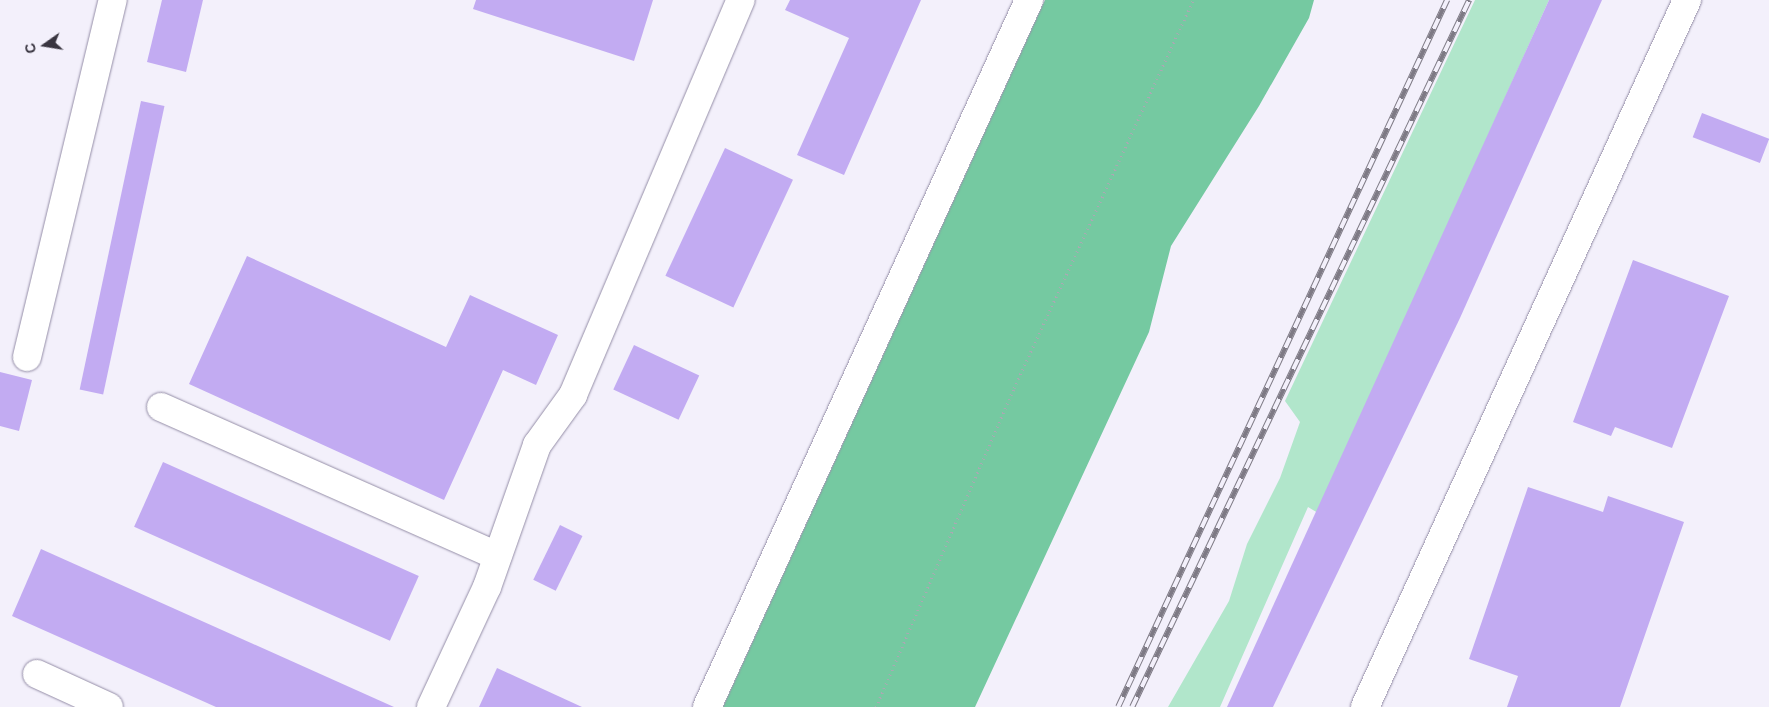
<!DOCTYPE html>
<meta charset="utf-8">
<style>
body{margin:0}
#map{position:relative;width:1769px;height:707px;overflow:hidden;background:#f3f0fb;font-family:Barlow,sans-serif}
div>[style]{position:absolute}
.green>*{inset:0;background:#b1e6cb}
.forest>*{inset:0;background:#75c9a1}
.building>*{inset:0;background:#c2abf2;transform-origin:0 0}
.path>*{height:3px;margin-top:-1.5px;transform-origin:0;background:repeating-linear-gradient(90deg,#aba8b3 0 1px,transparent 0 5px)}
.roads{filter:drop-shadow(0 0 1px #948da7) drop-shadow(0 0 1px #948da7)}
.minor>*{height:28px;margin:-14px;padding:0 14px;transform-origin:14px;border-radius:14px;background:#fff}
.rail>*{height:5.5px;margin-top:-2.75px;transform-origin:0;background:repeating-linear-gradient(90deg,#f3f0fb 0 11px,#7e7a85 0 22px);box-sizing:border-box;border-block:1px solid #7e7a85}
span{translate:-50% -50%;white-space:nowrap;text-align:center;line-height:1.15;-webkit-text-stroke:4px #f3f0fb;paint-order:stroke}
.north{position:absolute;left:20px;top:20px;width:50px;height:50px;-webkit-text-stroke:4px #f3f0fb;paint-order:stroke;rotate:257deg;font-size:14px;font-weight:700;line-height:20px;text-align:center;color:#393540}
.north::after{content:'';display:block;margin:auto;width:18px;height:22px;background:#393540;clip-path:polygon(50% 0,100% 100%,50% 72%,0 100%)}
</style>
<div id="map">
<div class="green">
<div style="clip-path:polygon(1475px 0,1549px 0,1318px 513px,1308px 507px,1220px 707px,1168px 707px,1229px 601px,1247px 544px,1280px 478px,1300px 422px,1285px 401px)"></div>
</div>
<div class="forest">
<div style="clip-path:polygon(1045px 0,1314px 0,1309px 18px,1259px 106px,1171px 246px,1149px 332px,975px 707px,723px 707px)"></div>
</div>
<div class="building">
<div style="clip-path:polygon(162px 0,203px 0,186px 72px,147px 62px)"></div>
<div style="clip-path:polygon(476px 0,653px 0,634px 61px,473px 9px)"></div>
<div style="clip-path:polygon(790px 0,921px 0,844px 175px,797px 155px,849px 38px,785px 10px)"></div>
<div style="clip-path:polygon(1549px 0,1602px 0,1460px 318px,1273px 707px,1227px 707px)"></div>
<div style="left:141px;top:101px;width:24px;height:295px;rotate:12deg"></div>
<div style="left:1702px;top:113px;width:72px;height:26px;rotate:21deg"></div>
<div style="left:725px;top:148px;width:75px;height:141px;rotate:25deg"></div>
<div style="clip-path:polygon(247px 256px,446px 347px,470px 295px,558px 335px,536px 385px,503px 370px,444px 500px,189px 384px)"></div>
<div style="clip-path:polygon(1633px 260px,1729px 296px,1672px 448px,1615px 427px,1611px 436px,1573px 422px)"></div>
<div style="left:634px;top:345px;width:72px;height:49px;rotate:25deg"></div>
<div style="clip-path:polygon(0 372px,32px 380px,19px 431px,0 426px)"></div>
<div style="left:163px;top:462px;width:280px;height:71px;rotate:24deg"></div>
<div style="clip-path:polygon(1528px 487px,1603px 512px,1608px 496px,1684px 522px,1620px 707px,1507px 707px,1518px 676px,1469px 659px)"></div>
<div style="left:560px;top:525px;width:25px;height:61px;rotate:26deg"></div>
<div style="clip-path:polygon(41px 549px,394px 707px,216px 707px,12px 616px)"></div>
<div style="clip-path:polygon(497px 668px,582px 707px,479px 707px)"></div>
</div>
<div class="path">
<div style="left:876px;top:707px;width:348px;rotate:-66.6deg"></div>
<div style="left:1014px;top:388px;width:427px;rotate:-65.2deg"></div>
</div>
<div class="roads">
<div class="minor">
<div style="left:27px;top:357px;width:367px;rotate:-76.5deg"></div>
<div style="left:161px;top:407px;width:368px;rotate:23.9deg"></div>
<div style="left:37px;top:674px;width:79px;rotate:24.6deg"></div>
<div style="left:431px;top:707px;width:132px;rotate:-65deg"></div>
<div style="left:487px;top:587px;width:151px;rotate:-70.6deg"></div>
<div style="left:537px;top:445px;width:62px;rotate:-54.2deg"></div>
<div style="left:573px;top:395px;width:429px;rotate:-67deg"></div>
<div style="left:707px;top:707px;width:777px;rotate:-65.51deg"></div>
<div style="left:1365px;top:707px;width:777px;rotate:-65.51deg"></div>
</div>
</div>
<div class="rail">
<div style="left:1118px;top:707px;width:780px;rotate:-65.05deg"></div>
<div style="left:1132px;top:707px;width:783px;rotate:-64.51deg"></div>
</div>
<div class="north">С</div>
</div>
